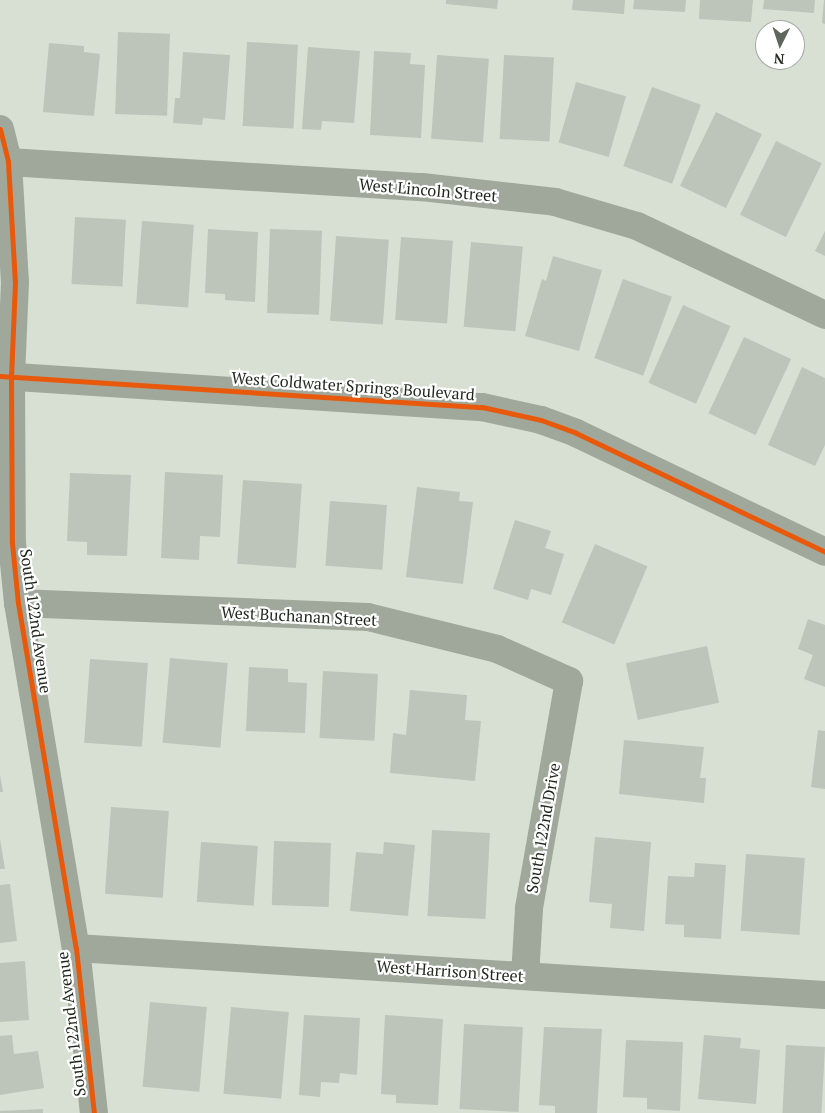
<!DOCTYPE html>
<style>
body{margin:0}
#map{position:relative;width:825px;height:1113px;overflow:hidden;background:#d7e0d3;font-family:"PT Serif",serif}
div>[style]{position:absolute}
.building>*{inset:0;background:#bdc4b9;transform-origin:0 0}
.minor>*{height:28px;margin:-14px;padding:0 14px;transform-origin:14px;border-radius:14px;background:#a0a89c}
.cycleway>*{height:5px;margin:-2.5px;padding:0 2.5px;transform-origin:2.5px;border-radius:2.5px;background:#e8590c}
span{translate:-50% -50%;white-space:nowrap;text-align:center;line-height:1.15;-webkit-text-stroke:4.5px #fff;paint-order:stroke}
.street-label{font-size:16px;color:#1f261c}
.north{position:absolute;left:755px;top:20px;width:50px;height:50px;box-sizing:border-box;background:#fff;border:1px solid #a5a8a4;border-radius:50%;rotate:184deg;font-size:14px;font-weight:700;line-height:20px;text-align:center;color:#1f261c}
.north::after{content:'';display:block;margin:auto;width:18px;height:22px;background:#5f675c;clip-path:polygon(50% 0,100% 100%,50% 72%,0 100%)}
</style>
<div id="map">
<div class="building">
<div style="clip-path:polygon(446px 0,498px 0,497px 9px,446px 4px)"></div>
<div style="clip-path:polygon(573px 0,625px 0,624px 14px,572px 10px)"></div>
<div style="clip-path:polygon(634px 0,686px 0,685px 12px,633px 9px)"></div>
<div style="clip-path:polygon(700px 0,753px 0,751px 22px,699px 19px)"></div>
<div style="clip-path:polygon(764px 0,815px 0,814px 13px,763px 9px)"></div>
<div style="clip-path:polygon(824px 0,825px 0,825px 24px,822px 23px)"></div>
<div style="left:118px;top:32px;width:52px;height:82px;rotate:2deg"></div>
<div style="left:247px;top:42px;width:51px;height:84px;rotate:3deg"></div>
<div style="clip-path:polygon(49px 43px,84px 46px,84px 52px,100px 54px,94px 116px,43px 112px)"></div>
<div style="clip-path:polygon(308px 47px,360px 51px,354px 123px,322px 121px,321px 130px,302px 129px)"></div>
<div style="clip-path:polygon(374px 51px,411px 53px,410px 64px,425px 65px,421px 138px,370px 135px)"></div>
<div style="clip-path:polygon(183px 52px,230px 55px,225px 120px,203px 118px,202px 125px,173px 123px,175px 98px,180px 98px)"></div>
<div style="left:437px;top:55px;width:52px;height:84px;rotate:4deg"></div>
<div style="left:504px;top:55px;width:50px;height:84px;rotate:3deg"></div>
<div style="left:576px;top:82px;width:52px;height:63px;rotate:16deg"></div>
<div style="left:652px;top:87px;width:52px;height:84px;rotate:20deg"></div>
<div style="left:716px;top:112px;width:51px;height:82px;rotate:26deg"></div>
<div style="left:776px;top:141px;width:51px;height:82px;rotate:26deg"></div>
<div style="left:75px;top:217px;width:51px;height:67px;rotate:3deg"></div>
<div style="left:142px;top:221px;width:52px;height:83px;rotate:4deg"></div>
<div style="clip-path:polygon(208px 229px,258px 232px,255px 302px,225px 300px,225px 294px,205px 293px)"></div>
<div style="left:270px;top:229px;width:52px;height:84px;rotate:2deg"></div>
<div style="clip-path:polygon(825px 231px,825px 256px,815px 251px)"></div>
<div style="left:336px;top:236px;width:53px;height:85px;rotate:4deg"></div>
<div style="left:401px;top:237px;width:52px;height:83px;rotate:4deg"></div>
<div style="left:471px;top:242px;width:52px;height:85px;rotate:5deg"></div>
<div style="clip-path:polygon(553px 256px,602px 270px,579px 351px,525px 336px,542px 279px,546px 281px)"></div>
<div style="left:623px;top:279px;width:52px;height:84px;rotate:20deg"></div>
<div style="left:683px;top:305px;width:52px;height:85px;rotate:24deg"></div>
<div style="left:744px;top:337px;width:52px;height:84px;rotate:25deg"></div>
<div style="clip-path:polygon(802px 367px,825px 378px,825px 445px,815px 466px,768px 445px)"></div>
<div style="clip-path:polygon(165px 472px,223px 475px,220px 537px,200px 536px,199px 560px,161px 558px)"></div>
<div style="clip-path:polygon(70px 473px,131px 475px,127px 556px,87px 555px,87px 542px,67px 541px)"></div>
<div style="left:243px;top:480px;width:59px;height:84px;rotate:4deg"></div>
<div style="clip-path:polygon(417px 487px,460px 492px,459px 501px,473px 502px,463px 584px,406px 577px)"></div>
<div style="left:330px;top:501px;width:57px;height:65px;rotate:4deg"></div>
<div style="clip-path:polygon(515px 520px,551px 531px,545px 548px,564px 554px,551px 595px,531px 589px,528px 600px,493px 589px)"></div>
<div style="left:595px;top:544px;width:57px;height:85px;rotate:23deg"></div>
<div style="clip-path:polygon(808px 619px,825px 625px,825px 687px,804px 679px,813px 655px,798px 649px)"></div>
<div style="left:707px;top:646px;width:58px;height:83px;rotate:78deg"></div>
<div style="left:170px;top:658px;width:58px;height:85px;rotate:5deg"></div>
<div style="left:90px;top:659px;width:58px;height:84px;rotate:4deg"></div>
<div style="clip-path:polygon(249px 667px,288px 669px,288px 682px,307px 683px,305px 733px,246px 731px)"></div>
<div style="left:323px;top:671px;width:55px;height:67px;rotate:3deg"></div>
<div style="clip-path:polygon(410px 690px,467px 695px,465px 720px,481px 721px,475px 781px,390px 773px,393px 733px,406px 735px)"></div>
<div style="clip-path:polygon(818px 730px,825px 731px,825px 789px,811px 787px)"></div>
<div style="clip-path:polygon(624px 740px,704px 747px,700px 778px,706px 778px,704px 803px,619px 794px)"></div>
<div style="clip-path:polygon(0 775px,3px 792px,0 792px)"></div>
<div style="left:111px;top:807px;width:58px;height:87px;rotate:4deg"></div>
<div style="left:432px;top:830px;width:58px;height:86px;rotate:3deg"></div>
<div style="clip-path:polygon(595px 837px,651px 842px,644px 931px,610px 928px,612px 904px,589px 902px)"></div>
<div style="clip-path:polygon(0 839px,5px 869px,0 869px)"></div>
<div style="left:274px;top:841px;width:57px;height:64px;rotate:2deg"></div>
<div style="left:201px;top:842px;width:57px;height:60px;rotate:4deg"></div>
<div style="clip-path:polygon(384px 842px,415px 845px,408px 916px,350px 911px,356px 852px,383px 854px)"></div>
<div style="left:746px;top:854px;width:59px;height:77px;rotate:4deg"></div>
<div style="clip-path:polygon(695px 863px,726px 865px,721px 939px,684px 937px,684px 925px,665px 924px,668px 876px,694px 877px)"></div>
<div style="clip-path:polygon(10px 884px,17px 941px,0 943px,0 885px)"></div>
<div style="clip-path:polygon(25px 961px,29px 1020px,0 1022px,0 963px)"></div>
<div style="left:150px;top:1002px;width:57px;height:85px;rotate:5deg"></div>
<div style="left:231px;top:1007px;width:58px;height:87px;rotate:5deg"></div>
<div style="clip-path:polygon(304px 1015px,360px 1018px,357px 1075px,340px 1073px,339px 1083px,321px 1082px,320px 1097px,299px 1095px)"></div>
<div style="clip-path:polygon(385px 1015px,443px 1019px,438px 1105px,396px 1103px,396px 1095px,381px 1094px)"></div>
<div style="left:464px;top:1024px;width:59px;height:85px;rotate:3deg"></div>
<div style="clip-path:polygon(544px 1027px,602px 1029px,597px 1113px,555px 1113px,555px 1106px,539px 1105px)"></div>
<div style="clip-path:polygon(12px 1035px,14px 1054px,38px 1051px,44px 1088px,0 1095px,0 1036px)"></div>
<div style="clip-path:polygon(704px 1035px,741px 1038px,740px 1048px,760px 1050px,756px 1104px,698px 1099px)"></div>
<div style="clip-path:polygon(626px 1040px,683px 1042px,680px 1111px,647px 1109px,647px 1098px,623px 1097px)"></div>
<div style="left:786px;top:1045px;width:39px;height:68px;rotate:3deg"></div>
<div style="clip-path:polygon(43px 1109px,43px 1113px,0 1113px,0 1111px)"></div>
</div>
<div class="minor">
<div style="left:0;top:129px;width:34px;rotate:76deg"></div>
<div style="left:8px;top:162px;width:120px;rotate:86.7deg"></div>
<div style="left:15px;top:282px;width:95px;rotate:92.4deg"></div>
<div style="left:11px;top:377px;width:166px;rotate:89.7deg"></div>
<div style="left:12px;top:543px;width:60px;rotate:84.3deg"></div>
<div style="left:18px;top:603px;width:350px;rotate:80.5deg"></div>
<div style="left:76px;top:948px;width:166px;rotate:83.8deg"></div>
<div style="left:8px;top:162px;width:415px;rotate:3.5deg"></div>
<div style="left:422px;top:187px;width:134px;rotate:6.4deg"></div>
<div style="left:555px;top:202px;width:85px;rotate:16.3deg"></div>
<div style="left:637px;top:226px;width:208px;rotate:25.3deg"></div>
<div style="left:0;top:376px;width:483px;rotate:3.7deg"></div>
<div style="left:482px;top:407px;width:60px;rotate:12.4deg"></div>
<div style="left:541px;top:420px;width:37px;rotate:20deg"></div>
<div style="left:576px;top:433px;width:276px;rotate:25.5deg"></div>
<div style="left:18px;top:603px;width:350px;rotate:2.3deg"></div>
<div style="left:368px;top:617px;width:133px;rotate:13.9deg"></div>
<div style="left:497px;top:649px;width:79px;rotate:24deg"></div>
<div style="left:569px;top:681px;width:231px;rotate:100deg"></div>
<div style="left:529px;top:909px;width:67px;rotate:93.4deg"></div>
<div style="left:76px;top:948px;width:750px;rotate:3.59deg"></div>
</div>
<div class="cycleway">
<div style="left:0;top:129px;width:34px;rotate:76deg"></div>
<div style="left:8px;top:162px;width:120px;rotate:86.7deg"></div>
<div style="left:15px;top:282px;width:95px;rotate:92.4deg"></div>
<div style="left:11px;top:377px;width:166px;rotate:89.7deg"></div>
<div style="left:12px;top:543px;width:60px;rotate:84.3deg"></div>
<div style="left:18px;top:603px;width:350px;rotate:80.5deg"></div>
<div style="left:76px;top:948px;width:166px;rotate:83.8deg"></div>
<div style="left:0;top:376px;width:483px;rotate:3.7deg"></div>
<div style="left:482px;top:407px;width:60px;rotate:12.4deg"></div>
<div style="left:541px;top:420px;width:37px;rotate:20deg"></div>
<div style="left:576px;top:433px;width:276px;rotate:25.5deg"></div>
</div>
<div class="street-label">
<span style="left:428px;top:190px;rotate:5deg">West Lincoln Street</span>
<span style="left:353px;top:386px;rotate:4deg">West Coldwater Springs Boulevard</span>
<span style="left:299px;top:616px;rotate:3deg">West Buchanan Street</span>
<span style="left:36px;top:621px;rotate:82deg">South 122nd Avenue</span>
<span style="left:543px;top:828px;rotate:-80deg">South 122nd Drive</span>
<span style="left:450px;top:971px;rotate:4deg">West Harrison Street</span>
<span style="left:71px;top:1024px;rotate:-97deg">South 122nd Avenue</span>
</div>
<div class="north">N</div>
</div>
